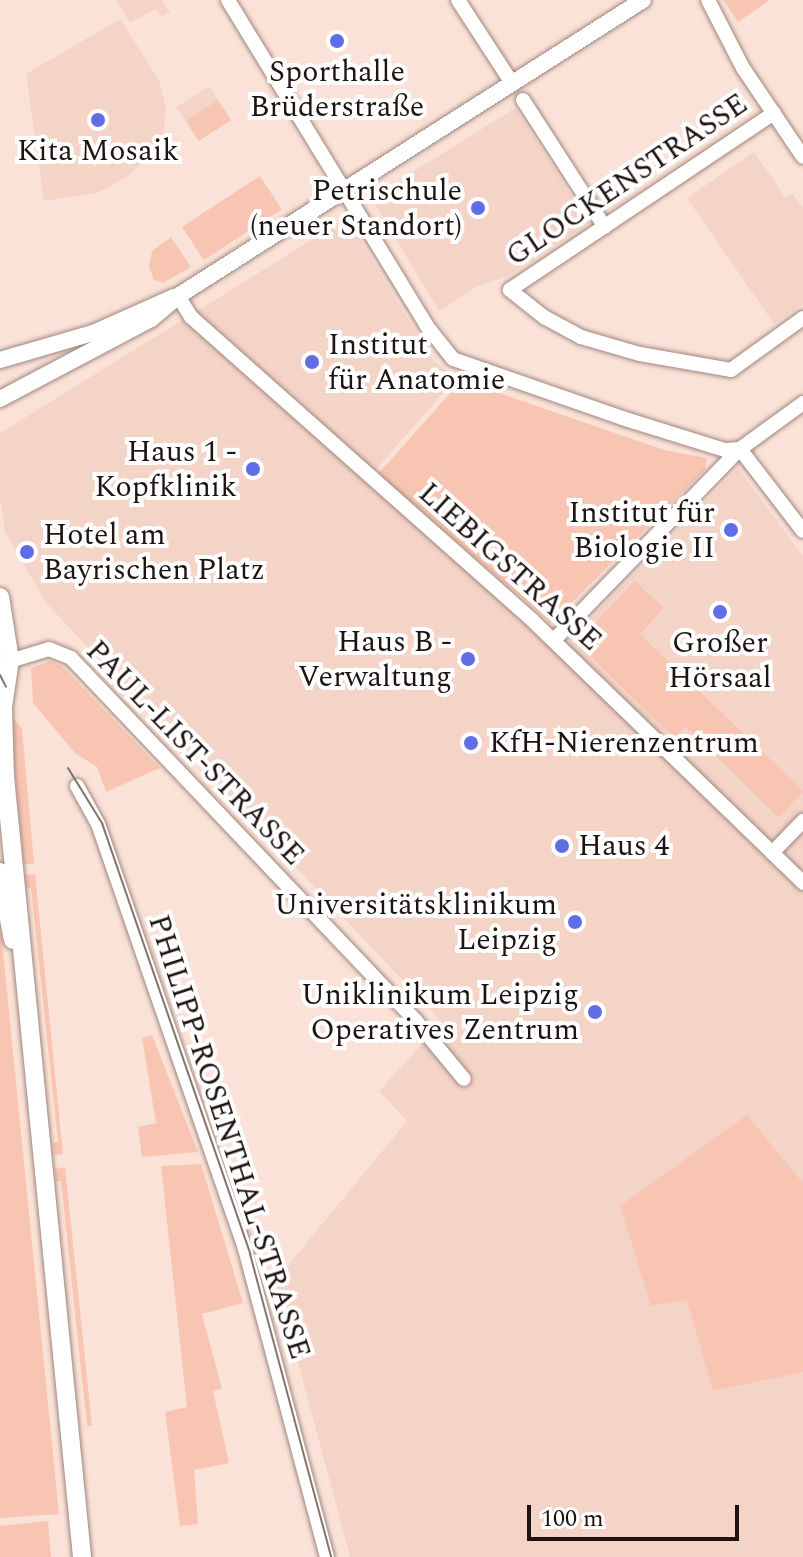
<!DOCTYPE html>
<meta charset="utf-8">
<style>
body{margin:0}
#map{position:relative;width:803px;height:1557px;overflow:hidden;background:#fbe2d8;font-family:Spectral,serif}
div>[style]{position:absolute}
.built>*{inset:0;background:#f5d4c8;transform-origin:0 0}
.green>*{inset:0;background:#f8c5b2;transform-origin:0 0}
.roads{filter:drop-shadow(0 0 2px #9e877f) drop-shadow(0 0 2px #9e877f)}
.minor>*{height:14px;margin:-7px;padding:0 7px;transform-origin:7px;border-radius:7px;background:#fff}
.tertiary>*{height:16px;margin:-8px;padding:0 8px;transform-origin:8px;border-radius:8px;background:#fff}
.secondary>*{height:18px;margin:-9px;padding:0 9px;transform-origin:9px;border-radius:9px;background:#fff}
.tram>*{height:2px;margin:-1px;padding:0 1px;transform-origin:1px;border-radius:1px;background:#84746e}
.dots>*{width:22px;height:22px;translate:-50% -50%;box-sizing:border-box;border:4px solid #fff;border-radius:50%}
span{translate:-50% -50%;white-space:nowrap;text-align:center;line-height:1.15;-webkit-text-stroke:8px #fff;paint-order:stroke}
.poi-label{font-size:30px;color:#1d1411}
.right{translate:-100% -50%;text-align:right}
.left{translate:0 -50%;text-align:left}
.street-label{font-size:30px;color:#1d1411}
.scale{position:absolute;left:527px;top:1505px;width:212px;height:36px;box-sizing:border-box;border:4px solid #1d1411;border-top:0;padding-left:10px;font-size:24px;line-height:28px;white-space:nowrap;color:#1d1411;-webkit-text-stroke:6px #fff;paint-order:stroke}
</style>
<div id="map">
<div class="built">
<div style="clip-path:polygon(116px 0,162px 0,170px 12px,162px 17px,156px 9px,130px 23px)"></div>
<div style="clip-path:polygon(120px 19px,159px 80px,166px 108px,164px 131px,152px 154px,127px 177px,97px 193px,44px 201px,26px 74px)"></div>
<div style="left:209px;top:86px;width:40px;height:39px;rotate:57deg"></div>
<div style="clip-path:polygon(515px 108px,589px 223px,508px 276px,476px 287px,439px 311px,371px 198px)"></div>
<div style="clip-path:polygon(754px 152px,785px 197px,792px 193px,803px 208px,803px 304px,774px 324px,687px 198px)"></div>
<div style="clip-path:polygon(347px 218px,433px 360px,456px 378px,373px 473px,567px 643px,738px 468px,803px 556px,803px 1557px,350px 1557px,276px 1280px,407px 1121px,379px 1091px,442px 1022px,47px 604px,5px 532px,0 498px,0 433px)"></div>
</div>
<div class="green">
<div style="clip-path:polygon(723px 0,770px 0,738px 22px)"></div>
<div style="left:218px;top:100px;width:24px;height:38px;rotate:57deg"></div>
<div style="left:260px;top:176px;width:40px;height:93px;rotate:57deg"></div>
<div style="clip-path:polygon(171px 237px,191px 267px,163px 283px,154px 280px,149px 267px,152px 251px)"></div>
<div style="clip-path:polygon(462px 380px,664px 450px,707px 458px,705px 470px,551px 623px,378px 474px)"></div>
<div style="clip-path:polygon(635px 581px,664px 608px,640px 634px,803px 791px,779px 818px,686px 727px,674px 738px,580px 646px,582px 636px)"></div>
<div style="clip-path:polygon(50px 661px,63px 667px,160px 768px,106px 792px,97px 767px,75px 753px,33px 703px,31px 668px)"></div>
<div style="clip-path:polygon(9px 713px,22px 729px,34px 864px,24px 864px)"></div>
<div style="clip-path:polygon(35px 874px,63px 1154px,54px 1155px,53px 1143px,58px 1142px,31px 888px,26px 888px,25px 875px)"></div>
<div style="clip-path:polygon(0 921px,59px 1514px,0 1518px)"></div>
<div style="clip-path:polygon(152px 1035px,198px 1152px,142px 1157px,138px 1127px,156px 1123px,142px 1038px)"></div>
<div style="clip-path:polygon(747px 1115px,803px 1183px,803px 1372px,713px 1391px,687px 1300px,651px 1306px,620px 1206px)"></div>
<div style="clip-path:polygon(201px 1164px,243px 1303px,202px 1314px,222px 1389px,213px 1391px,229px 1463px,194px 1470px,198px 1524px,180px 1526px,165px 1412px,187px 1407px,161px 1166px)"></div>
<div style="clip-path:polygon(65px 1167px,92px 1426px,87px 1426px,61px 1181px,56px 1181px,55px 1169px)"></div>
<div style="clip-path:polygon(48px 1521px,51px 1557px,0 1557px,0 1526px)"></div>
</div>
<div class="roads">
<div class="minor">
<div style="left:228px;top:0;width:381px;rotate:58.6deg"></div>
<div style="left:426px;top:325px;width:43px;rotate:51.5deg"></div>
<div style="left:453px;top:359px;width:179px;rotate:19.2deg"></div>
<div style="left:622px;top:418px;width:108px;rotate:17.3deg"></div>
<div style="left:725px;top:450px;width:15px;rotate:-4deg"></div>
<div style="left:458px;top:0;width:99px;rotate:57deg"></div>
<div style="left:708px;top:0;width:76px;rotate:62.8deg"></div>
<div style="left:743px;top:68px;width:107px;rotate:56deg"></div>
<div style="left:523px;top:100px;width:151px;rotate:57.2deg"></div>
<div style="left:774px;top:113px;width:318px;rotate:146.2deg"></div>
<div style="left:510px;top:290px;width:43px;rotate:38.5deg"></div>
<div style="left:544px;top:317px;width:42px;rotate:28.4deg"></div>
<div style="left:581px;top:337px;width:61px;rotate:16.1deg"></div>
<div style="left:640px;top:354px;width:92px;rotate:10deg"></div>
<div style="left:731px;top:370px;width:89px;rotate:-35.8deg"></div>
<div style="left:178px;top:296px;width:25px;rotate:58deg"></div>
<div style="left:191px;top:317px;width:456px;rotate:41.6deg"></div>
<div style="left:532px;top:620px;width:378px;rotate:44.1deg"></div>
<div style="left:740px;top:449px;width:103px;rotate:52.5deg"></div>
<div style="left:554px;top:640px;width:267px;rotate:-45.8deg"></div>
<div style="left:740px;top:449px;width:78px;rotate:-36.1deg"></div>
<div style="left:0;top:664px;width:51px;rotate:-17deg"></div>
<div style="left:49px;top:649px;width:24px;rotate:22deg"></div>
<div style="left:71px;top:658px;width:501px;rotate:46.46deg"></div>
<div style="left:416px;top:1021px;width:75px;rotate:50.4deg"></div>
<div style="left:77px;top:786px;width:43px;rotate:61.1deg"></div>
<div style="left:98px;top:824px;width:450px;rotate:70.9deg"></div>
<div style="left:245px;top:1249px;width:319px;rotate:75.1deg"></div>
<div style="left:772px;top:853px;width:45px;rotate:-45.9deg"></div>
</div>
<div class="tertiary">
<div style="left:0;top:360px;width:97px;rotate:-16.2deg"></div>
<div style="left:93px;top:333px;width:89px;rotate:-24deg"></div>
<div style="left:0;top:399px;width:171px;rotate:-27.9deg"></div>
<div style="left:151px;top:319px;width:35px;rotate:-40deg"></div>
<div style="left:178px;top:296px;width:551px;rotate:-32.48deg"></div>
</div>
<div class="secondary">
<div style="left:0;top:597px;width:64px;rotate:81deg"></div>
<div style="left:10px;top:660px;width:48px;rotate:98.5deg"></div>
<div style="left:3px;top:707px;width:70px;rotate:88.4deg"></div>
<div style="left:5px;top:777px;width:784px;rotate:84.36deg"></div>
<div style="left:0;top:872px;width:69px;rotate:79.2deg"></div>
</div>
</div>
<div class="tram">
<div style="left:0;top:675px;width:13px;rotate:63deg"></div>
<div style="left:68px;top:768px;width:65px;rotate:58.3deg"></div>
<div style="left:102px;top:823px;width:456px;rotate:71deg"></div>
<div style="left:250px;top:1254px;width:314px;rotate:75deg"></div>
</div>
<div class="dots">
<div style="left:337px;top:41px;background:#5f6ee6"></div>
<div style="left:98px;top:120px;background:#5f6ee6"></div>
<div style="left:478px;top:208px;background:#5f6ee6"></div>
<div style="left:312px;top:362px;background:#5f6ee6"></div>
<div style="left:253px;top:469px;background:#5f6ee6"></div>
<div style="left:731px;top:530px;background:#5f6ee6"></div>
<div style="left:27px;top:552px;background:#5f6ee6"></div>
<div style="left:720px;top:612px;background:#5f6ee6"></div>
<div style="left:468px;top:659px;background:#5f6ee6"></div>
<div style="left:471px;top:743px;background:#5f6ee6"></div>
<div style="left:562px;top:846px;background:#5f6ee6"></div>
<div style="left:575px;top:922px;background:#5f6ee6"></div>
<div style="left:595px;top:1012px;background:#5f6ee6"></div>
</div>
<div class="poi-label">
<span style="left:337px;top:89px">Sporthalle<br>Brüderstraße</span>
<span style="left:98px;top:151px">Kita Mosaik</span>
<span class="right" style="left:462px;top:208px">Petrischule<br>(neuer Standort)</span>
<span class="left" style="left:328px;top:362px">Institut<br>für Anatomie</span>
<span class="right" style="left:237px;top:469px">Haus 1 -<br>Kopfklinik</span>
<span class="right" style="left:715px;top:530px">Institut für<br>Biologie II</span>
<span class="left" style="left:43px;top:552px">Hotel am<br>Bayrischen Platz</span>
<span class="right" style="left:452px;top:659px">Haus B -<br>Verwaltung</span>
<span style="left:720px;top:660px">Großer<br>Hörsaal</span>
<span class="left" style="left:489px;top:743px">KfH-Nierenzentrum</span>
<span class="left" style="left:578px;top:846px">Haus 4</span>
<span class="right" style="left:557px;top:922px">Universitätsklinikum<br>Leipzig</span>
<span class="right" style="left:579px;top:1012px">Uniklinikum Leipzig<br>Operatives Zentrum</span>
</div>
<div class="street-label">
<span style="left:627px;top:180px;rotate:-34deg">GLOCKENSTRASSE</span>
<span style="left:510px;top:567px;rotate:42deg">LIEBIGSTRASSE</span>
<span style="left:195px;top:753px;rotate:46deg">PAUL-LIST-STRASSE</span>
<span style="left:229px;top:1137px;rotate:72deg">PHILIPP-ROSENTHAL-STRASSE</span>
</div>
<div class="scale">100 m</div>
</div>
